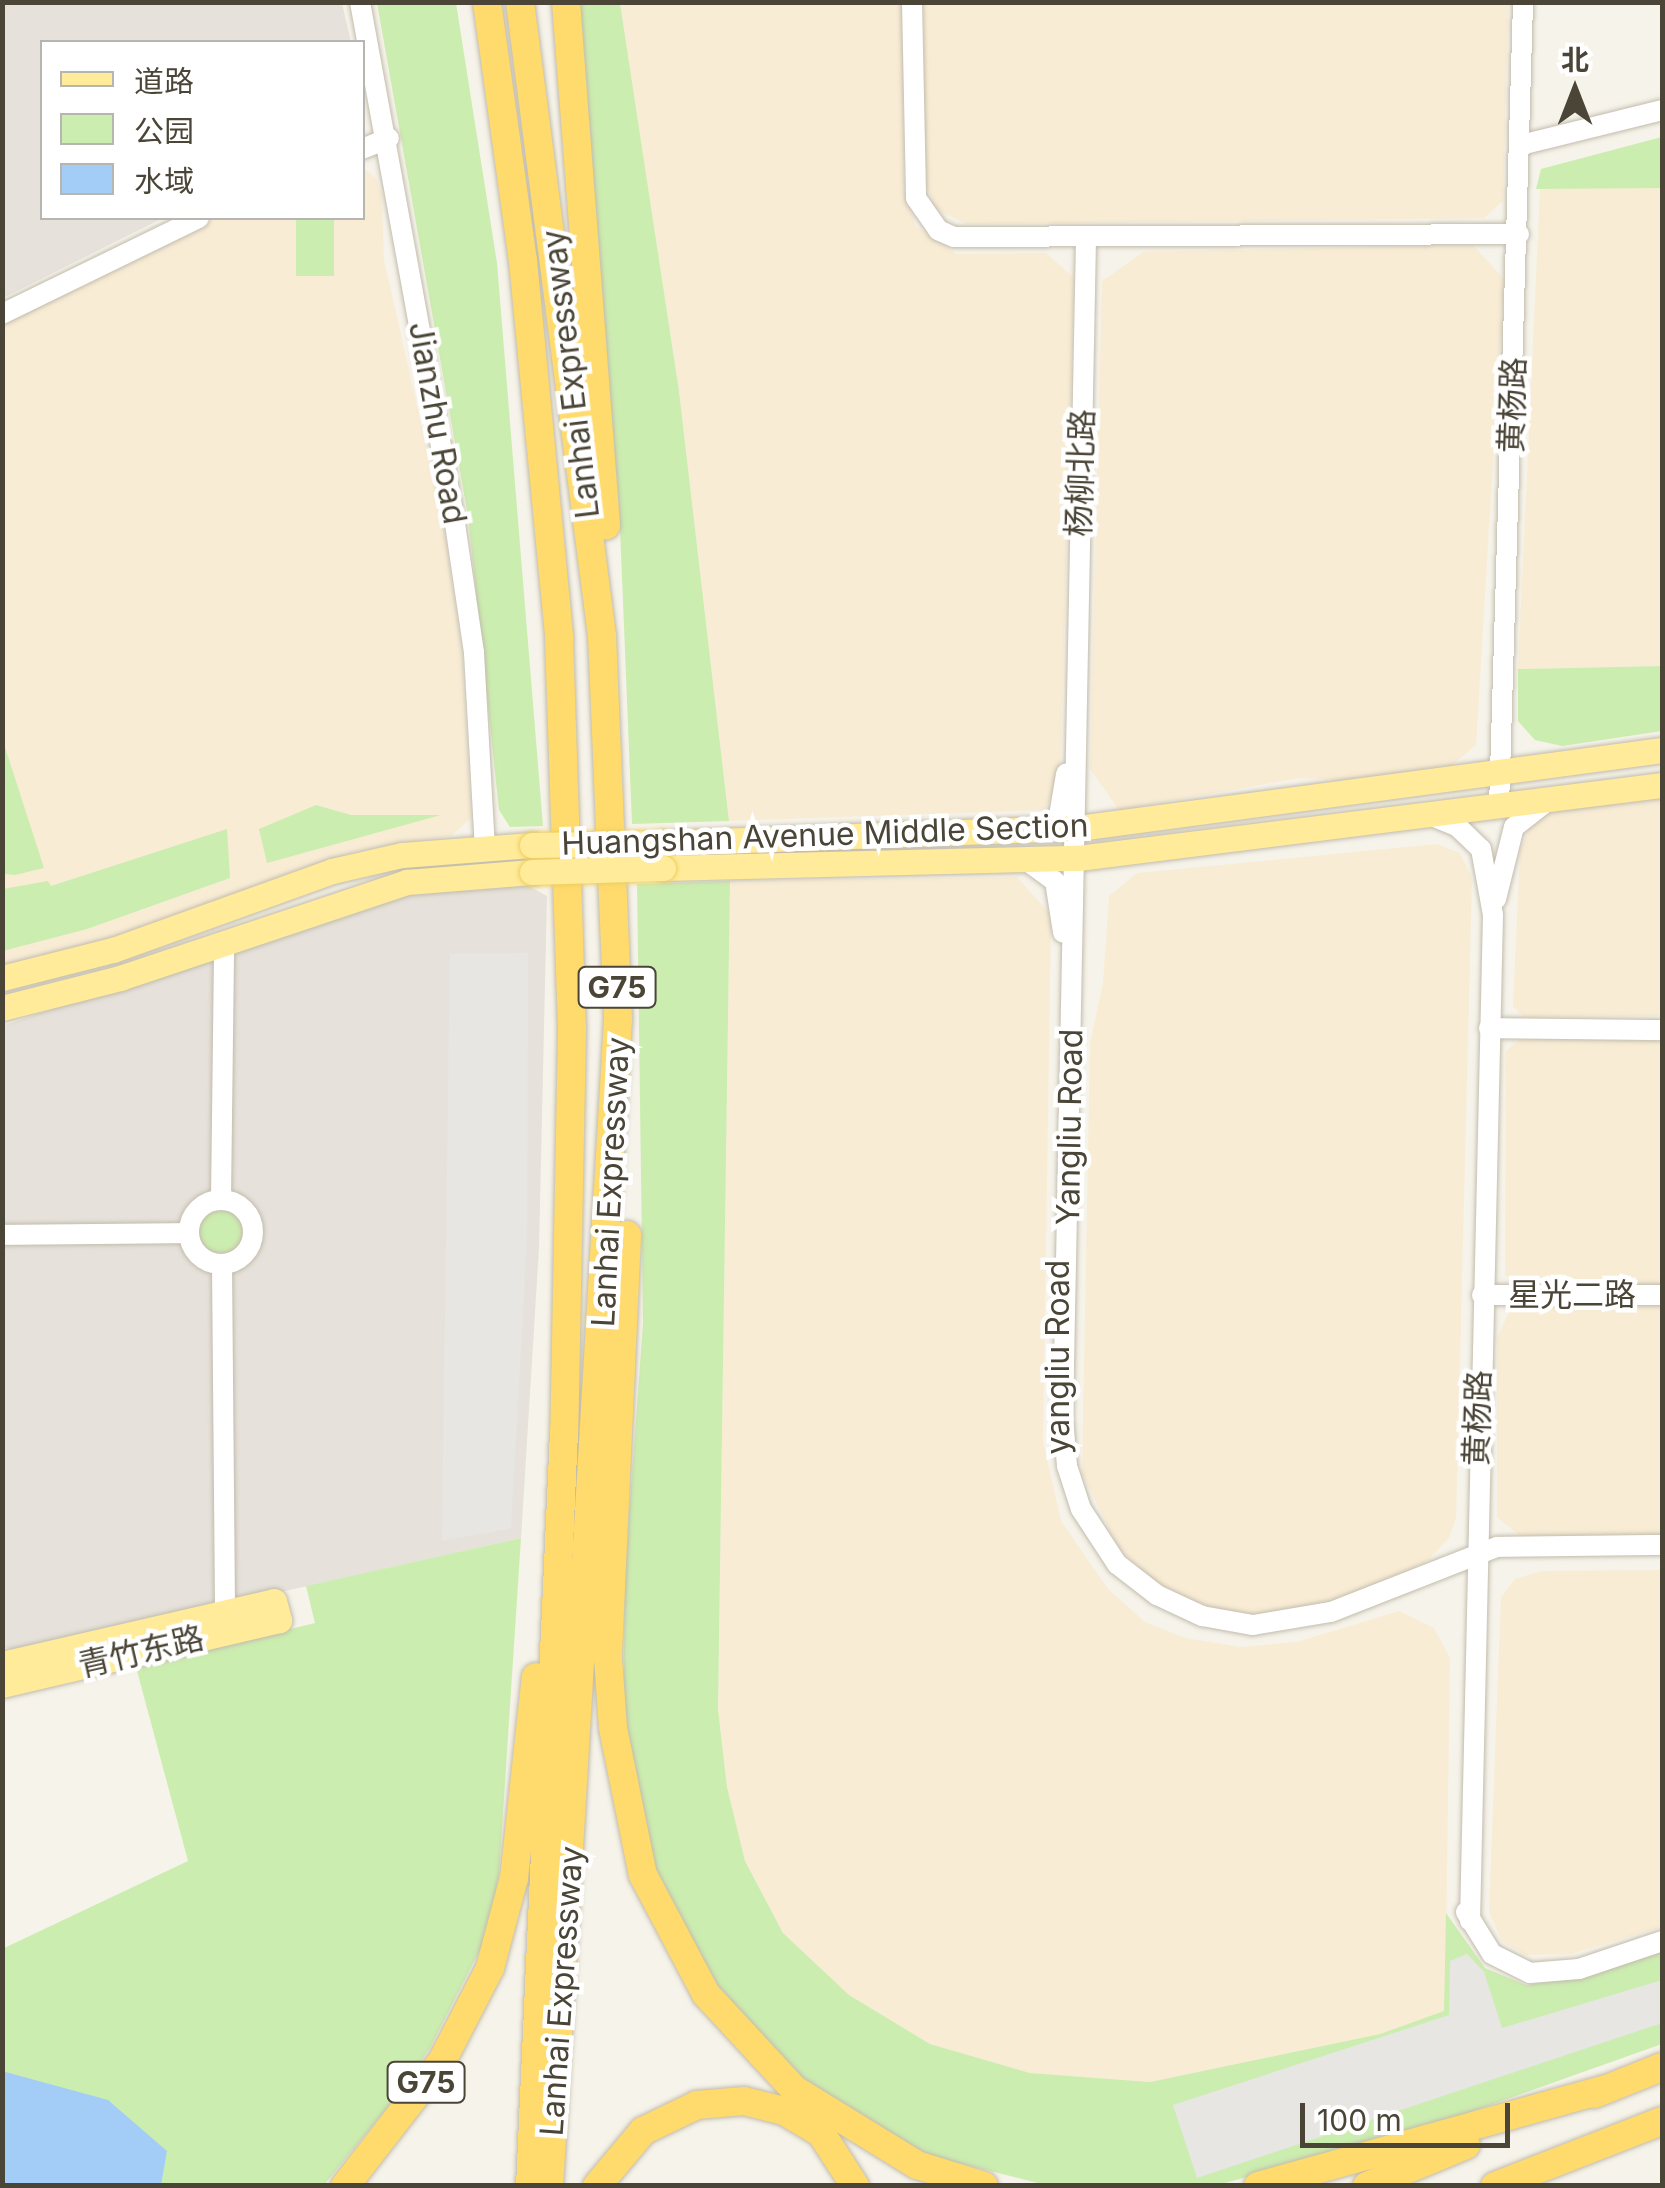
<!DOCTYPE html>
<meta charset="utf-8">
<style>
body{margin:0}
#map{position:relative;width:1665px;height:2188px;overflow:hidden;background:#f6f3ea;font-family:Inter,"Noto Sans SC",sans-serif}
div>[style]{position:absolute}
.commercial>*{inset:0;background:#f8ecd5}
.industrial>*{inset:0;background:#e6e2db}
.green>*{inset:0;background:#ccedb0;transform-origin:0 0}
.round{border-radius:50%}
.parking>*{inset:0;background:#e7e6e2}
.water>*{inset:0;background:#a3cdf6}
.roads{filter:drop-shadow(0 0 2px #c2bcac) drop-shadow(0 0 2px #c2bcac)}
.minor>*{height:20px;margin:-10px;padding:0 10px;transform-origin:10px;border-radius:10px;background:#fff}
.minor>.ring{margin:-10px;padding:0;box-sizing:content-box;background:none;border:20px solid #fff;border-radius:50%}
.major>*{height:25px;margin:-12.5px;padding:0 12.5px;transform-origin:12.5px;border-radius:12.5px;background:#ffeb9a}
.highway>*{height:28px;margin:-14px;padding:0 14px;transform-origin:14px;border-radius:14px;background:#ffda6c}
.bridges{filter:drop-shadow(0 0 2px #edce61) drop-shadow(0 0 2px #edce61)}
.major-bridge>*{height:25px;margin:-12.5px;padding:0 12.5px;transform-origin:12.5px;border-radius:12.5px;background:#ffeb9a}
span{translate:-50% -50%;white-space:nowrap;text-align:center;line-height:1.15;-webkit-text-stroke:9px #fff;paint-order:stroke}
.shield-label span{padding:2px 8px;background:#fff;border:2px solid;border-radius:8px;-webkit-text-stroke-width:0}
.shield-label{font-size:30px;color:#4b4537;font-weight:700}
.street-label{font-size:32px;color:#4b4537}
.frame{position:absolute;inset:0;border:5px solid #4b4537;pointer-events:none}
.legend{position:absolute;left:40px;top:40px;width:325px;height:180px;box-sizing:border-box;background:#fff;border:2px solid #b7b5af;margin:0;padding:12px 18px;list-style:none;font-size:30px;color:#4b4537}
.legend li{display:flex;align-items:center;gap:20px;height:50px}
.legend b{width:50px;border:2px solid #b7b5af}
.north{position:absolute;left:1525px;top:40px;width:100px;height:100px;-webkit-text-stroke:8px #fff;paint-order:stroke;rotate:0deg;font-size:28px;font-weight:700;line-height:40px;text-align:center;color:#4b4537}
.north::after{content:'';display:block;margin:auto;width:35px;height:45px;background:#4b4537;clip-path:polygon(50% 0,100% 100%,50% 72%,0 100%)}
.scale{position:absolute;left:1300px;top:2103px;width:210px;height:45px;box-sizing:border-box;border:5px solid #4b4537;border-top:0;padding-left:12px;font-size:30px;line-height:35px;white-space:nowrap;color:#4b4537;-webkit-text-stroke:8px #fff;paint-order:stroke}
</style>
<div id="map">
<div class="commercial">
<div style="clip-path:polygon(620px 3px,903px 3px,904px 193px,916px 226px,956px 254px,1046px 253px,1074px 278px,1060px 783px,1044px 810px,729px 821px,679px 391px)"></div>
<div style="clip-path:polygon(924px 3px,1508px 3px,1503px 201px,1484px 218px,967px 224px,935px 209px,924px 178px)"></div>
<div style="clip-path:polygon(1662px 137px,1662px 666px,1518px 669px,1541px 169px)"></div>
<div style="clip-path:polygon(363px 168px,376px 178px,382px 196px,384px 260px,443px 520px,462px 654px,471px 818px,451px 836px,355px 851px,101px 944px,3px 967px,3px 321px,216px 218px,362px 218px)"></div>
<div style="clip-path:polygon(1473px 245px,1504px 279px,1476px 745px,1451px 766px,1344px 780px,1299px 778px,1119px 810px,1090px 769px,1102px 281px,1143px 252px)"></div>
<div style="clip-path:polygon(1662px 793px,1662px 1016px,1524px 1017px,1513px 1006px,1520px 852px,1529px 828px,1545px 809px)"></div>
<div style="clip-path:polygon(1437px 844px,1460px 853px,1472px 878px,1456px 1518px,1449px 1538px,1426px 1562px,1323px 1609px,1246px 1616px,1193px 1602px,1149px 1578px,1118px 1547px,1082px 1473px,1090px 1044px,1103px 983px,1109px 896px,1137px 873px)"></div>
<div style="clip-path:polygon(1017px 877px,1051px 915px,1043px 1441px,1061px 1521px,1108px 1589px,1145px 1622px,1185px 1638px,1240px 1647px,1297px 1642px,1399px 1611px,1434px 1628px,1450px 1658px,1445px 2011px,1380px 2034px,1150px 2082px,1030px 2073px,930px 2044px,849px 1995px,783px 1933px,745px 1861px,727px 1787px,718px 1709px,730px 881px)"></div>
<div style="clip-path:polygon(1522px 1037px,1662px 1037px,1662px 1287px,1527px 1288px,1505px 1275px,1506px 1051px)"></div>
<div style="clip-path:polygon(1525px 1305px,1662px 1305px,1662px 1535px,1520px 1536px,1497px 1517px,1497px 1338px,1509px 1312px)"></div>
<div style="clip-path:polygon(1662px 1570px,1662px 1927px,1571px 1954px,1525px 1955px,1502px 1941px,1489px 1912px,1501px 1597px,1515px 1579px,1542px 1571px)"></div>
</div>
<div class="industrial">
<div style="clip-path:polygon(3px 2px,342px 3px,351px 42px,42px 42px,42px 218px,163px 218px,3px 298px)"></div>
<div style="clip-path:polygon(525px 884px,547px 896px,539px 1248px,521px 1538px,18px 1651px,3px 1647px,2px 1026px,344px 912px,411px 895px)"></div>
</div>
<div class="green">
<div style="clip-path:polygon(377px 3px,456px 3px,497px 263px,543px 826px,510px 827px,499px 810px,468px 516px)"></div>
<div style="clip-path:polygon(572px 3px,620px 3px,679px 391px,729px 821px,632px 824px,619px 503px)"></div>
<div style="clip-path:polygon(1662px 137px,1662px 188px,1536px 189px,1541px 169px)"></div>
<div style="left:296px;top:218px;width:38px;height:58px"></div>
<div style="clip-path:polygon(1662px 666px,1662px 731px,1562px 746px,1535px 740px,1518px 721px,1518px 669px)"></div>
<div style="clip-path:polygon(3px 741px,44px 868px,15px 875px,3px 874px)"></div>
<div style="clip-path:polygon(316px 805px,351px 815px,441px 815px,267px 863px,259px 829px)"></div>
<div style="clip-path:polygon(227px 829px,230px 878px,87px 929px,3px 951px,3px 889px,48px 881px,51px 886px)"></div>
<div style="clip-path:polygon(730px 881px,718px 1709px,727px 1787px,745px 1861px,783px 1933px,849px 1995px,930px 2044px,1030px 2073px,1150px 2082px,1380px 2034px,1444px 2011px,1446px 1913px,1485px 1968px,1526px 1985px,1586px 1977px,1662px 1950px,1662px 2044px,1403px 2136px,1217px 2185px,1050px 2186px,915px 2152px,800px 2081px,708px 1981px,653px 1870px,623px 1726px,625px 1572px,643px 1323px,637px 884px)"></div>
<div class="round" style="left:199px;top:1210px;width:44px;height:44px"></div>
<div style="clip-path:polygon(521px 1538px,499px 1874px,488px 1934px,430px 2048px,396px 2097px,324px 2185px,3px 2185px,2px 1949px,188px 1861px,136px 1667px,315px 1623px,306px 1586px)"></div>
</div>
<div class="parking">
<div style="clip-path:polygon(528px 953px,527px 1236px,511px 1528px,442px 1541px,450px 954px)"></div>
<div style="clip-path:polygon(1467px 1954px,1484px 1972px,1502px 2028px,1662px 1980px,1662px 2023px,1197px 2178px,1173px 2105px,1449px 2015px,1450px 1961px)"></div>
</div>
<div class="water">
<div style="clip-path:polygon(2px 2071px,108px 2100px,167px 2151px,161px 2185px,3px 2185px)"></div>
</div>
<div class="roads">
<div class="minor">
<div style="left:360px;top:2px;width:524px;rotate:79.66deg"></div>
<div style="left:454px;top:517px;width:137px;rotate:81.6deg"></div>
<div style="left:474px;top:653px;width:194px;rotate:86.8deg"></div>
<div style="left:912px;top:2px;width:196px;rotate:88.8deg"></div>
<div style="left:916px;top:198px;width:39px;rotate:55deg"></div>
<div style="left:938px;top:230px;width:17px;rotate:24deg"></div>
<div style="left:954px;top:237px;width:565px;rotate:-0.3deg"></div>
<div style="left:1521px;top:145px;width:145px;rotate:-13.9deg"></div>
<div style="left:362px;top:149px;width:29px;rotate:-22deg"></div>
<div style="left:1086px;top:239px;width:1179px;rotate:91.12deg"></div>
<div style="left:1063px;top:1418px;width:48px;rotate:85.2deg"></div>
<div style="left:1067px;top:1466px;width:45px;rotate:72deg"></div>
<div style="left:1081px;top:1509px;width:66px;rotate:56.8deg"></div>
<div style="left:1117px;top:1564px;width:51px;rotate:37.8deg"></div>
<div style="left:1157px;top:1595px;width:50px;rotate:25deg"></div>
<div style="left:1202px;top:1616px;width:52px;rotate:10deg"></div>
<div style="left:1253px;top:1625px;width:79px;rotate:-9.5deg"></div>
<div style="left:1331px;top:1612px;width:178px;rotate:-21.4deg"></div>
<div style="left:1497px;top:1547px;width:165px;rotate:-0.7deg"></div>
<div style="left:2px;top:314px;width:219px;rotate:-26deg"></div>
<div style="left:1499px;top:807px;width:805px;rotate:-88.29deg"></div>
<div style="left:1432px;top:816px;width:27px;rotate:22deg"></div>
<div style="left:1457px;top:826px;width:33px;rotate:44deg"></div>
<div style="left:1481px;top:849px;width:67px;rotate:79.7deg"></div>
<div style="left:1493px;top:915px;width:1006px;rotate:91.31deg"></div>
<div style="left:1036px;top:830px;width:27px;rotate:-31deg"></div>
<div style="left:1059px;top:816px;width:43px;rotate:-80.5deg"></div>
<div style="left:1027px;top:861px;width:34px;rotate:36deg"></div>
<div style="left:1055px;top:881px;width:52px;rotate:81.1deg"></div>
<div style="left:1496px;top:899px;width:74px;rotate:-76deg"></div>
<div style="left:1514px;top:827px;width:41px;rotate:-38deg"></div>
<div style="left:1489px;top:1028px;width:173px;rotate:0.7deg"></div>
<div style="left:221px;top:1200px;width:258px;rotate:-89.3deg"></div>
<div class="ring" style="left:189px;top:1200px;width:44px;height:44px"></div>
<div style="left:2px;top:1235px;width:187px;rotate:-0.6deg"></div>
<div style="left:222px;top:1264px;width:363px;rotate:89.5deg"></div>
<div style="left:1482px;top:1295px;width:180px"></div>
<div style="left:1466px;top:1912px;width:49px;rotate:58.2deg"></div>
<div style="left:1492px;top:1954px;width:42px;rotate:26.6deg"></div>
<div style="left:1530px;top:1973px;width:49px;rotate:-4.7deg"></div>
<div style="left:1579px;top:1969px;width:88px;rotate:-18.6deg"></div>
</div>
<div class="major">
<div style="left:663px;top:843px;width:415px;rotate:-2.1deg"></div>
<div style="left:1078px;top:828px;width:589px;rotate:-7.61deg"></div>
<div style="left:663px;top:868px;width:415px;rotate:-1.4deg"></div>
<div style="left:1078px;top:858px;width:589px;rotate:-7.13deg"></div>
<div style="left:2px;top:978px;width:114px;rotate:-14.2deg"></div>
<div style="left:113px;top:950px;width:233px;rotate:-19.8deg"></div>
<div style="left:332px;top:871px;width:72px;rotate:-12.9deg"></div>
<div style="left:402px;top:855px;width:130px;rotate:-4.4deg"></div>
<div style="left:2px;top:1008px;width:122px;rotate:-14.3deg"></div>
<div style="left:120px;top:978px;width:303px;rotate:-18.5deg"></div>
<div style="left:407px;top:882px;width:125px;rotate:-4.6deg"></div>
<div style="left:2px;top:1664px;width:279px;rotate:-13deg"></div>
<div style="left:274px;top:1601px;width:20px;rotate:75deg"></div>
<div style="left:279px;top:1620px;width:285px;rotate:166.8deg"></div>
</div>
<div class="highway">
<div style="left:487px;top:2px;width:261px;rotate:82.1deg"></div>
<div style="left:523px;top:261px;width:379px;rotate:84.5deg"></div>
<div style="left:559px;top:638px;width:391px;rotate:88.1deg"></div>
<div style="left:572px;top:1029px;width:403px;rotate:91.1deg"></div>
<div style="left:564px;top:1432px;width:755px;rotate:92.58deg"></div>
<div style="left:520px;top:2px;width:639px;rotate:82.63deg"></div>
<div style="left:602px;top:636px;width:383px;rotate:87.6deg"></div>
<div style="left:618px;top:1019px;width:1169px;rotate:93.38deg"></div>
<div style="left:566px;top:2px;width:525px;rotate:85.63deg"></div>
<div style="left:627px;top:1235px;width:423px;rotate:92.6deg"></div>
<div style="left:608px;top:1658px;width:70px;rotate:85.9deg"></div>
<div style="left:613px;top:1728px;width:150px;rotate:78.5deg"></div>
<div style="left:643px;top:1875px;width:135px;rotate:62.1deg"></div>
<div style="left:706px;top:1994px;width:131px;rotate:47.2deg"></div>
<div style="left:795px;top:2090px;width:143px;rotate:31.6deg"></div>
<div style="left:917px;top:2165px;width:70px;rotate:17.4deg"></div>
<div style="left:1594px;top:2094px;width:73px;rotate:-21.7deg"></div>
<div style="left:345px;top:2186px;width:158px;rotate:-52.2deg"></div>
<div style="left:442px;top:2061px;width:105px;rotate:-62.7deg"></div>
<div style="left:490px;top:1968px;width:93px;rotate:-75.1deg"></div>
<div style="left:514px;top:1878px;width:202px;rotate:-83.8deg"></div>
<div style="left:597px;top:2186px;width:72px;rotate:-50.1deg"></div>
<div style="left:643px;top:2131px;width:60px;rotate:-25.7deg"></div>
<div style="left:697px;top:2105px;width:47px;rotate:-4.9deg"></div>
<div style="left:744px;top:2101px;width:41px;rotate:14deg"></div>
<div style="left:784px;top:2111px;width:43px;rotate:30.7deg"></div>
<div style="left:821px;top:2133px;width:63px;rotate:57.3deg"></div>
<div style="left:1258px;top:2186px;width:364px;rotate:-15.6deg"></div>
<div style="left:1367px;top:2186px;width:107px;rotate:-22.5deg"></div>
<div style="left:1495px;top:2186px;width:179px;rotate:-21.3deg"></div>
</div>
</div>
<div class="bridges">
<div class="major-bridge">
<div style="left:532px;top:845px;width:131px;rotate:-0.9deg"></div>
<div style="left:532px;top:872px;width:131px;rotate:-1.7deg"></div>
</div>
</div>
<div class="shield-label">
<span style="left:617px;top:987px">G75</span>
<span style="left:426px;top:2082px">G75</span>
</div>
<div class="street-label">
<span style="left:571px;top:374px;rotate:-97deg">Lanhai Expressway</span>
<span style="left:1513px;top:405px;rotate:-88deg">黄杨路</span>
<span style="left:437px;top:423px;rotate:80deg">Jianzhu Road</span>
<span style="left:1081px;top:473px;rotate:-88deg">杨柳北路</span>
<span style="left:825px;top:835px;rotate:-2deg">Huangshan Avenue Middle Section</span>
<span style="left:1070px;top:1127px;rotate:-89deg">Yangliu Road</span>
<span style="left:611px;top:1182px;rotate:-87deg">Lanhai Expressway</span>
<span style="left:1572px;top:1295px">星光二路</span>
<span style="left:1058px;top:1357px;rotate:-90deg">yangliu Road</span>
<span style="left:1478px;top:1418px;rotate:-88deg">黄杨路</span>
<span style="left:141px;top:1652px;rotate:-13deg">青竹东路</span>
<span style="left:562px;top:1991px;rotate:-86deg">Lanhai Expressway</span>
</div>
<div class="frame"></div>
<ul class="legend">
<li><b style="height:12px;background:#ffeb9a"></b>道路</li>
<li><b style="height:28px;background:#ccedb0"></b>公园</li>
<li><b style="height:28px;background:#a3cdf6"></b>水域</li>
</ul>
<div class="north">北</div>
<div class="scale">100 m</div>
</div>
